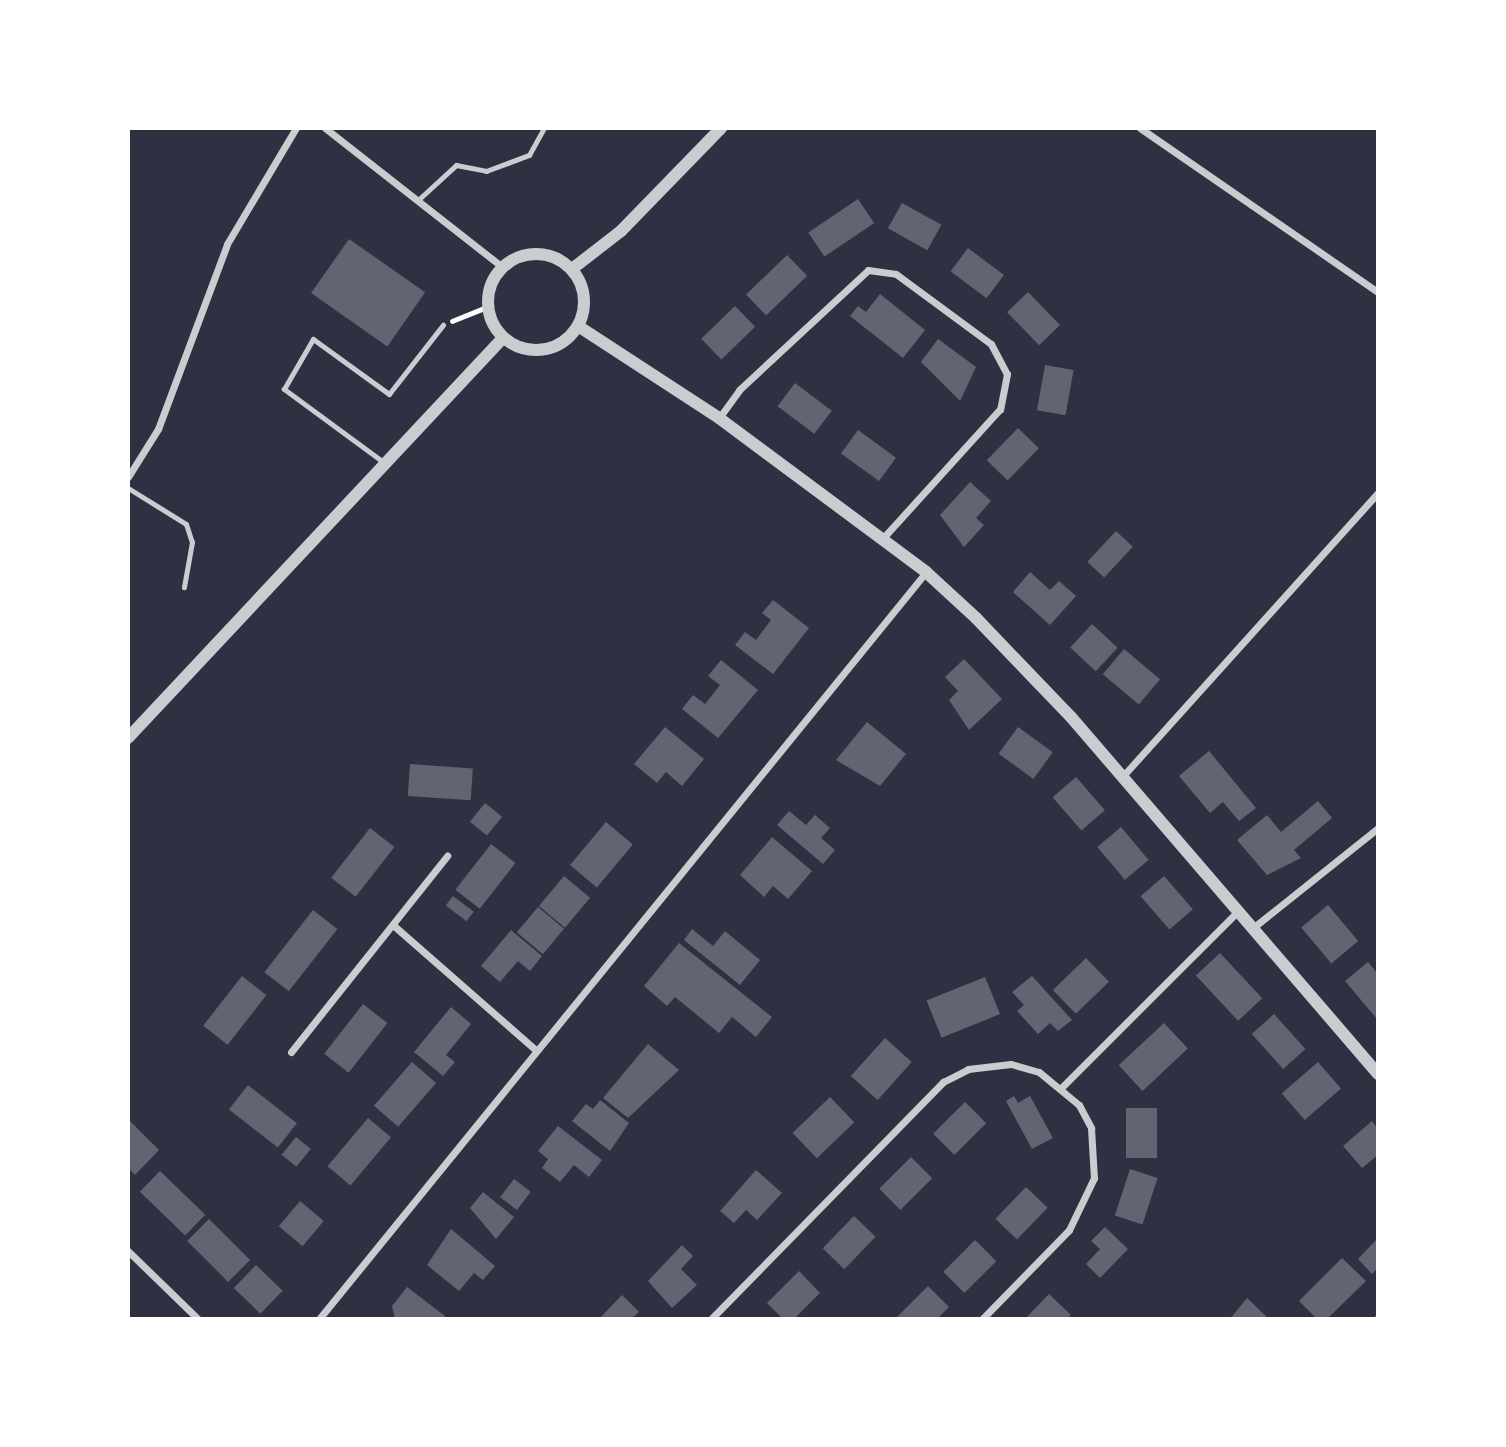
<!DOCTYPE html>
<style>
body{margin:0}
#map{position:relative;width:1506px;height:1447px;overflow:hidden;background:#2d3142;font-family:"Sofia Sans Condensed",sans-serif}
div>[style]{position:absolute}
.building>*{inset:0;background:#626471;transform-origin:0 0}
.path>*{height:4.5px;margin:-2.25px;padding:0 2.25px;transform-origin:2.25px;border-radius:2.25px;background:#fff}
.service>*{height:5px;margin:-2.5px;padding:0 2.5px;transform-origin:2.5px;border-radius:2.5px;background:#caccd0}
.minor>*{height:7px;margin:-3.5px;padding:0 3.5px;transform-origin:3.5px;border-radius:3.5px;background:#caccd0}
.tertiary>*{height:12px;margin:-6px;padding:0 6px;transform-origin:6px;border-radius:6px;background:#caccd0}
.tertiary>.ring{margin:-6px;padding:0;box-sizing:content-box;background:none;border:12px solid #caccd0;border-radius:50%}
span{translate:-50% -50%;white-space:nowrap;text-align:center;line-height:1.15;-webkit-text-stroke:7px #fff;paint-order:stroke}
.frame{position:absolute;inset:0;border:130px solid #fff;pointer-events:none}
</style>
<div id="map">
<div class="building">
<div style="left:858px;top:199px;width:29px;height:60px;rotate:56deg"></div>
<div style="left:902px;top:203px;width:45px;height:29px;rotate:29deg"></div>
<div style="left:349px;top:239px;width:93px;height:66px;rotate:35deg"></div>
<div style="left:968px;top:248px;width:45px;height:29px;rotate:37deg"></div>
<div style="left:787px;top:255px;width:29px;height:57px;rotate:46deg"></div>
<div style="left:1028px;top:292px;width:46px;height:29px;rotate:46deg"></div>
<div style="clip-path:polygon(880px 294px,925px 330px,903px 358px,850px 316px,858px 306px,866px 312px)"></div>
<div style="left:735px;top:306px;width:29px;height:47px;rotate:46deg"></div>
<div style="clip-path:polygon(938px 339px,976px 367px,960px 401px,921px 362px)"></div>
<div style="left:1045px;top:365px;width:29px;height:46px;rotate:10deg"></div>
<div style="left:795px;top:383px;width:46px;height:29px;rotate:37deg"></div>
<div style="left:1018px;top:428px;width:29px;height:45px;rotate:44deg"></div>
<div style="left:858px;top:430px;width:47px;height:29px;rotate:36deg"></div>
<div style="clip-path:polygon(970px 482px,991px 501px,976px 518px,984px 525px,964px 547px,940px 515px)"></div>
<div style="left:1116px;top:531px;width:23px;height:42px;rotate:43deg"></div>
<div style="clip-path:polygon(1030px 572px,1050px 590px,1059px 581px,1076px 596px,1050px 625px,1013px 592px)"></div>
<div style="clip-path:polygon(773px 600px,809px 628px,773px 674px,735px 645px,745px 632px,756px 640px,771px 620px,762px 613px)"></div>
<div style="left:1092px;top:624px;width:35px;height:32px;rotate:43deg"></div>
<div style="left:1124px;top:649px;width:47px;height:33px;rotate:40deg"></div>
<div style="clip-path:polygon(964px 659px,1002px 699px,969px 730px,949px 700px,958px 691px,945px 677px)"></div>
<div style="clip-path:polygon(721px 660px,758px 690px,718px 738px,682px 709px,693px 695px,705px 704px,713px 694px,720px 685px,708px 676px)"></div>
<div style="clip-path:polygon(867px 722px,906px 754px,880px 786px,836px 760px)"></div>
<div style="clip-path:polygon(665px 727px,704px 759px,682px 786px,666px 772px,657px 783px,634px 764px)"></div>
<div style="left:1018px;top:727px;width:43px;height:33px;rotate:36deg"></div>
<div style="clip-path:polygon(1209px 751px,1256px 808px,1239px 821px,1223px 802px,1210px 813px,1179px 776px)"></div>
<div style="left:410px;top:764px;width:63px;height:32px;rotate:4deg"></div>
<div style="left:1076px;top:777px;width:44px;height:31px;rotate:49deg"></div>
<div style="clip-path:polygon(1318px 801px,1332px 818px,1294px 850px,1301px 858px,1267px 875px,1237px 840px,1267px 815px,1281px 832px)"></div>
<div style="left:485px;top:803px;width:22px;height:24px;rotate:39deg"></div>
<div style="clip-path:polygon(789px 811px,806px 825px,815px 815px,830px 828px,821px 838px,835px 850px,823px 864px,777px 825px)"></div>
<div style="left:606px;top:822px;width:35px;height:56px;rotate:40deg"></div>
<div style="left:1121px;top:827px;width:43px;height:31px;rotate:50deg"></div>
<div style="left:370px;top:828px;width:31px;height:63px;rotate:38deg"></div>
<div style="clip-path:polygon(772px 837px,812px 871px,788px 899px,773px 886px,764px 897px,740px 875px)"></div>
<div style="left:491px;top:844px;width:31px;height:58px;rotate:38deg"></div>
<div style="left:564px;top:876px;width:34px;height:39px;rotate:40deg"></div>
<div style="left:1164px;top:876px;width:44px;height:31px;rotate:49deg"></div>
<div style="left:453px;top:896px;width:26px;height:12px;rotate:37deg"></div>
<div style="left:1328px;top:905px;width:47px;height:35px;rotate:50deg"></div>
<div style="left:538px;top:907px;width:34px;height:33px;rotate:40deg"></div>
<div style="left:313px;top:910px;width:31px;height:79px;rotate:38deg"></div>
<div style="clip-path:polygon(692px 929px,713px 946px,725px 931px,760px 960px,740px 985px,684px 940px)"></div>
<div style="clip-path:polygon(511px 930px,542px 956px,530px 971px,518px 961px,500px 982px,481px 966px)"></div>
<div style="clip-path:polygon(679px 943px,772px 1017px,756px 1037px,732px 1017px,719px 1033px,675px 997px,667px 1006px,644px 986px)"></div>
<div style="left:1220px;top:953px;width:62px;height:33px;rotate:47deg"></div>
<div style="left:1086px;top:958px;width:33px;height:46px;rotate:46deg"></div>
<div style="clip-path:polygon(1368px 962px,1378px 974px,1377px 1019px,1345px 981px)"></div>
<div style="left:242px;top:976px;width:31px;height:63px;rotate:38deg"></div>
<div style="clip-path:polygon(1032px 976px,1072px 1020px,1058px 1031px,1050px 1023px,1038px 1034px,1017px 1011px,1024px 1005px,1012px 992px)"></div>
<div style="left:985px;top:977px;width:40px;height:63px;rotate:68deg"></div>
<div style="left:363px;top:1004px;width:31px;height:63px;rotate:38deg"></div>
<div style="clip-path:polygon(451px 1007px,471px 1024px,446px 1055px,455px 1062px,443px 1076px,414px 1052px)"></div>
<div style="left:1274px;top:1014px;width:47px;height:30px;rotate:48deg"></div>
<div style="left:1164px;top:1023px;width:35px;height:62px;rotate:47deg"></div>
<div style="left:885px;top:1038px;width:36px;height:51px;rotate:42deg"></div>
<div style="clip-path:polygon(648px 1044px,679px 1070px,628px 1118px,603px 1098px)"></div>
<div style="left:412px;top:1062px;width:32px;height:58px;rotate:41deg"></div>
<div style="left:1318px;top:1062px;width:35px;height:48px;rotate:49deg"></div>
<div style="left:248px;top:1085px;width:62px;height:31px;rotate:38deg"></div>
<div style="clip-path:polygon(1014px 1096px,1018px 1103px,1030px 1096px,1053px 1138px,1032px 1149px,1006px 1101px)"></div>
<div style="left:830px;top:1097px;width:35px;height:52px;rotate:46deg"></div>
<div style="clip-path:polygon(600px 1100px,629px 1123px,610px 1151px,572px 1121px,586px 1104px,593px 1109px)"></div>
<div style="left:965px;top:1102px;width:30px;height:45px;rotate:45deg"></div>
<div style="left:1157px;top:1108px;width:50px;height:31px;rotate:90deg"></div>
<div style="left:368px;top:1118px;width:30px;height:63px;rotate:40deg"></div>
<div style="clip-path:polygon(128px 1119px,159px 1150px,135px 1175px,128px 1168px)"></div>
<div style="clip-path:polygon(1372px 1121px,1378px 1129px,1378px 1155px,1362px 1168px,1343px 1146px)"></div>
<div style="clip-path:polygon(558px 1126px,602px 1160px,589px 1177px,574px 1165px,560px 1182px,542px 1168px,548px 1159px,538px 1151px)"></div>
<div style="left:296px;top:1137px;width:19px;height:23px;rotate:39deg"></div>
<div style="left:911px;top:1157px;width:30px;height:45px;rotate:45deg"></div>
<div style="left:1130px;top:1169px;width:29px;height:49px;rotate:18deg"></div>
<div style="clip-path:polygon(756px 1170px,782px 1193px,757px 1220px,746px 1210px,734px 1223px,720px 1211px)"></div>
<div style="left:160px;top:1171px;width:63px;height:29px;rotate:44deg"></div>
<div style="left:514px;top:1179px;width:21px;height:23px;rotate:37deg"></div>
<div style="left:1026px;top:1187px;width:30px;height:44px;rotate:44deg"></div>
<div style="clip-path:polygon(483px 1192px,514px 1217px,496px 1239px,470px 1208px)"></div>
<div style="left:300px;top:1201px;width:31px;height:33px;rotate:40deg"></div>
<div style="left:854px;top:1216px;width:30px;height:45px;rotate:44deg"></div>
<div style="left:209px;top:1219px;width:58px;height:31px;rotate:45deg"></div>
<div style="clip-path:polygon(1105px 1227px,1128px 1249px,1100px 1278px,1086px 1264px,1100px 1249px,1091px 1241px)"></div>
<div style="clip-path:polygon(451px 1229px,495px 1266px,483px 1280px,474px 1273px,459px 1291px,427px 1265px)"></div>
<div style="clip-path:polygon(1378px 1238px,1378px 1268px,1372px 1274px,1358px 1259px)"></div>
<div style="left:975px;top:1240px;width:30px;height:45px;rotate:45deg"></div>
<div style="clip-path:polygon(682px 1245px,693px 1256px,681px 1269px,697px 1285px,672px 1308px,648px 1281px)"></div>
<div style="clip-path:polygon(1342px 1258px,1366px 1281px,1327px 1319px,1317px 1319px,1299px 1301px)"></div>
<div style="left:256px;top:1265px;width:37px;height:32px;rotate:44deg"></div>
<div style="clip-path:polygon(799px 1271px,820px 1293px,794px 1319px,783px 1319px,767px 1303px)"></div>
<div style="clip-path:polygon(928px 1286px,949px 1307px,937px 1319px,895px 1319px)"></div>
<div style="clip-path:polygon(407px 1287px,445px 1316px,442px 1319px,395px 1319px,392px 1306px)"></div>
<div style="clip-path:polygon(1049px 1294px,1071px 1315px,1067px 1319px,1025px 1319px)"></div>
<div style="clip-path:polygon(622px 1295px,639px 1312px,631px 1319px,599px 1319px)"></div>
<div style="clip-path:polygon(1247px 1298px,1269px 1319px,1230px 1319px)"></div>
</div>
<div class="path">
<div style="left:452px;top:321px;width:38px;rotate:-22deg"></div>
</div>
<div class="service">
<div style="left:418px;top:200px;width:52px;rotate:-42.6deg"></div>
<div style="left:456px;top:165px;width:31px;rotate:11deg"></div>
<div style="left:486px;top:171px;width:46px;rotate:-20.4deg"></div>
<div style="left:529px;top:155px;width:31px;rotate:-61deg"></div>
<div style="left:386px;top:464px;width:127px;rotate:-143.7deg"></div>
<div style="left:284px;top:389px;width:58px;rotate:-59.9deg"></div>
<div style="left:313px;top:339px;width:94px;rotate:35.9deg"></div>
<div style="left:389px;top:394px;width:88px;rotate:-52deg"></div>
<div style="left:128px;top:488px;width:68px;rotate:31.8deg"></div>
<div style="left:186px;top:524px;width:19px;rotate:72deg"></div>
<div style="left:192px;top:542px;width:46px;rotate:100.1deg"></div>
</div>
<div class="minor">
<div style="left:325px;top:128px;width:225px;rotate:38.1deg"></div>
<div style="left:1140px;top:128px;width:289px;rotate:34.6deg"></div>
<div style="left:719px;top:418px;width:34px;rotate:-54deg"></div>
<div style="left:739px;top:390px;width:176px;rotate:-42.9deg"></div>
<div style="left:868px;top:270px;width:28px;rotate:8deg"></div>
<div style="left:896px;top:274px;width:118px;rotate:36.4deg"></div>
<div style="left:991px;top:344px;width:34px;rotate:62deg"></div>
<div style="left:1007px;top:374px;width:36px;rotate:101deg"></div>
<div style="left:1000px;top:409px;width:176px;rotate:132.2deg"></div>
<div style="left:128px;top:477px;width:57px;rotate:-58deg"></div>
<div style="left:158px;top:429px;width:197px;rotate:-69.5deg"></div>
<div style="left:227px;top:244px;width:135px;rotate:-59.3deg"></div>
<div style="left:1122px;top:777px;width:382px;rotate:-48deg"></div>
<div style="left:393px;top:925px;width:191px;rotate:41.2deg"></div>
<div style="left:1254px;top:927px;width:159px;rotate:-38.6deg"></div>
<div style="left:291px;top:1052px;width:251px;rotate:-51.5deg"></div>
<div style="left:1062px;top:1087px;width:249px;rotate:-45deg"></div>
<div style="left:128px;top:1251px;width:98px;rotate:44.2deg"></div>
<div style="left:319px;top:1319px;width:963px;rotate:-50.9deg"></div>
<div style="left:711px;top:1319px;width:332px;rotate:-45.6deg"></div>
<div style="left:943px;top:1082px;width:28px;rotate:-27deg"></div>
<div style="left:968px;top:1069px;width:43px;rotate:-6.6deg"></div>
<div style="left:1011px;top:1064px;width:29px;rotate:16deg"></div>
<div style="left:1039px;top:1072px;width:52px;rotate:39.5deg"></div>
<div style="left:1079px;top:1105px;width:26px;rotate:62deg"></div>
<div style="left:1091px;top:1128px;width:50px;rotate:86.6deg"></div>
<div style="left:1094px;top:1178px;width:58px;rotate:115.7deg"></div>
<div style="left:1069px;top:1230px;width:124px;rotate:134.3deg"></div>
<div style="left:1377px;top:1319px;width:1px;rotate:-45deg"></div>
</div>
<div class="tertiary">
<div class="ring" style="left:488px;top:254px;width:84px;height:84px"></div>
<div style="left:572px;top:269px;width:62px;rotate:-37.8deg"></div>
<div style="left:621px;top:231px;width:144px;rotate:-45.8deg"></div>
<div style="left:578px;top:326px;width:168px;rotate:33.1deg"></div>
<div style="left:719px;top:418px;width:258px;rotate:36.6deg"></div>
<div style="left:926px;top:572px;width:68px;rotate:42.6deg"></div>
<div style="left:976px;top:618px;width:137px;rotate:46.2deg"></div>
<div style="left:1071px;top:717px;width:471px;rotate:49.3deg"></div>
<div style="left:128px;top:738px;width:548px;rotate:-46.85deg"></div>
</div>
<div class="frame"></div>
</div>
